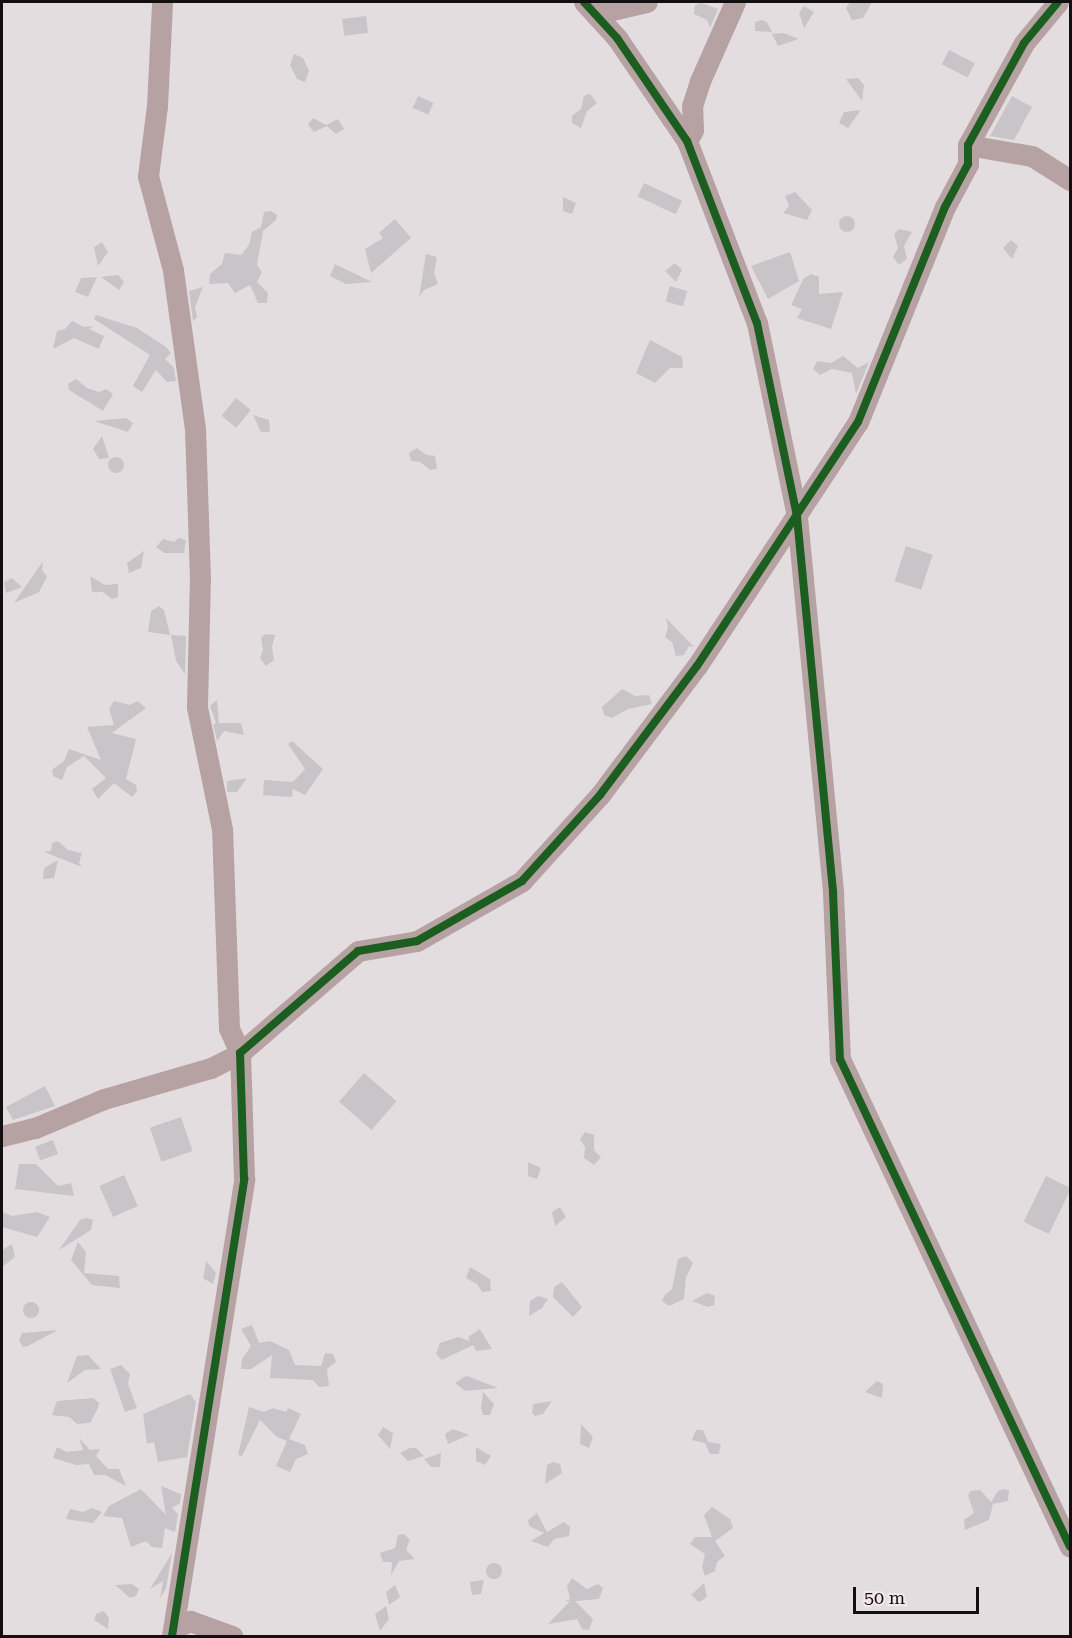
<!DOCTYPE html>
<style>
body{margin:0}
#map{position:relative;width:1072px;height:1638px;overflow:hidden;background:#e4dde0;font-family:"Roboto Serif",serif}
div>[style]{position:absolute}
.building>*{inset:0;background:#c9c4c8;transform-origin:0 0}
.round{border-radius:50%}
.minor>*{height:21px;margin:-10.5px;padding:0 10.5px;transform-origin:10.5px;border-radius:10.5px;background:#b7a2a3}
.cycleway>*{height:8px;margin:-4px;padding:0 4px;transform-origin:4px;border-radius:4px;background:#1b5e20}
span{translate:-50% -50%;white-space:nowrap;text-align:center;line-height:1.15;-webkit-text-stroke:4.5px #f4e7ee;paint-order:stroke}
.frame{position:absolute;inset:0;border:3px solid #130f11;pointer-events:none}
.scale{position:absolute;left:853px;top:1587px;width:126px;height:27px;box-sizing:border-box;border:3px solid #130f11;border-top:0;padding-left:8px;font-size:18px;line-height:21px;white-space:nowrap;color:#130f11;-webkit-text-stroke:4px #f4e7ee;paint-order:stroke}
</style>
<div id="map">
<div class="building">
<div style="clip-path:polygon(850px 2px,872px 2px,863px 18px,852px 20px,846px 8px)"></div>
<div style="clip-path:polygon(701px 3px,718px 9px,710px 28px,707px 20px,694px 14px,695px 5px)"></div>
<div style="clip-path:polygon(804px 6px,814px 12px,804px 28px,799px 13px)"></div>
<div style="left:366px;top:16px;width:17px;height:24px;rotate:83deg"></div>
<div style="clip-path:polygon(761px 20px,767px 22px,772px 32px,755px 31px,755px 22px)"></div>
<div style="clip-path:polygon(783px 33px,799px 39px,778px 46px,772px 34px)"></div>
<div style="left:949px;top:50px;width:29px;height:16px;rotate:27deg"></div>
<div style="clip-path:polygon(294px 54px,303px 58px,309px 71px,305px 82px,297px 79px,290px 65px)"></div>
<div style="clip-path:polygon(858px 78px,864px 85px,862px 101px,846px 79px)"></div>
<div style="clip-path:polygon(590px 94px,597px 103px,587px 111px,581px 128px,572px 123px,572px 116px,581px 109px,584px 96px)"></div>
<div style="left:418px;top:96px;width:17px;height:13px;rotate:24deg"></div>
<div style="clip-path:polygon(1012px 96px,1032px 107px,1014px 140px,990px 136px)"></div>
<div style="clip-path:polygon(861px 110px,848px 128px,839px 123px,844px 112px)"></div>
<div style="clip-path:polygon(313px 118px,326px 125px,338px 119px,344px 129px,336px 134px,327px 126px,314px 132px,308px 125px)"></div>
<div style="left:644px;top:183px;width:42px;height:15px;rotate:25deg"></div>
<div style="clip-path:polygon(795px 192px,812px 210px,807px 220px,783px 213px,789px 206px,785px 196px)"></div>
<div style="clip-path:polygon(563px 197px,576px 203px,572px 214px,563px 211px)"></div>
<div style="clip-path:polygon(271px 211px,277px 215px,276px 220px,263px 231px,257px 265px,262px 272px,257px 282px,268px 293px,267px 303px,258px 303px,250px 285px,235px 293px,228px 283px,209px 284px,210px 274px,222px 264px,225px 253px,241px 255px,249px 245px,252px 232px,261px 227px,264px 212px)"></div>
<div class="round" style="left:839px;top:216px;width:16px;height:16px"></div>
<div style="clip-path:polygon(395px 219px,411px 238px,371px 273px,365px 249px,383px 238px,379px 233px)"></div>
<div style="clip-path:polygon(899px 229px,912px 232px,904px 246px,907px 259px,899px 265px,893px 257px,898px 248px,894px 234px)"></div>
<div style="clip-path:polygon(1011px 240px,1018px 246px,1012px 259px,1003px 248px)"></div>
<div style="clip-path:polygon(102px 242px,108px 252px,98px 266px,94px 247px)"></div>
<div style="clip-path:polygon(790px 252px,799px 281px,768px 299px,751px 266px)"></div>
<div style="clip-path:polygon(426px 254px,437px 257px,434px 273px,438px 284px,424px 290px,419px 297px)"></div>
<div style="clip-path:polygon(675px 263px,682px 270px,676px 282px,665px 271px)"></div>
<div style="clip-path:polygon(335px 264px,372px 282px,346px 284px,330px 276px)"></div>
<div style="clip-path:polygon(811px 274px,819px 277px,819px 294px,843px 292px,831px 329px,797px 318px,802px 309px,791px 305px,804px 278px)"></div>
<div style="clip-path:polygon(118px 275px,124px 282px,119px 290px,101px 277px)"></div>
<div style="clip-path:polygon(97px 277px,88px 297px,75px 292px,81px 278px)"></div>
<div style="left:670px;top:286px;width:18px;height:16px;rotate:16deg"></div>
<div style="clip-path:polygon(203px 287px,195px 307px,197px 317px,193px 321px,189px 291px)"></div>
<div style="clip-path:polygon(96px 315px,137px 328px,166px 347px,171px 353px,165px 359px,174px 368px,176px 381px,167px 382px,156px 370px,142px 392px,133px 386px,150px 355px,94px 319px)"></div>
<div style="clip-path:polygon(72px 321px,84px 327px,94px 326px,89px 329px,104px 336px,99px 349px,74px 338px,53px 349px,57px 331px,65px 329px)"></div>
<div style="clip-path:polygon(650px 340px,682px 357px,683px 368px,670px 368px,655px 383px,636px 373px)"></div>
<div style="clip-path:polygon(843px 356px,858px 368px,869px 362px,856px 394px,852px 373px,832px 369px,820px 375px,813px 369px,817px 361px,831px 363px)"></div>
<div style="clip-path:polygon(76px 379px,87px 388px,99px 392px,106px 389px,113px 394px,103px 411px,69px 390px,68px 384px)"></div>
<div style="left:236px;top:398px;width:19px;height:23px;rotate:39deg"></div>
<div style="clip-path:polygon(253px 415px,269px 420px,270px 432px,261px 432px)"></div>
<div style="clip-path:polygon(126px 418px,133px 423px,128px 432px,94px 421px)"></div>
<div style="clip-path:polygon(102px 436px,109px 458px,99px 459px,93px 449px)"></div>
<div style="clip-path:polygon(417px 448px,426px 455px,435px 456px,437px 469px,430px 470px,420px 462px,411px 461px,409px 453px)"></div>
<div class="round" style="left:108px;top:457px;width:16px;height:16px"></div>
<div style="clip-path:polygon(179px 538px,186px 540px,184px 553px,164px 553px,156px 547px,163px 539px,174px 542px)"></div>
<div style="left:906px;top:546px;width:28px;height:37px;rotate:18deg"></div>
<div style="clip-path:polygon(144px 551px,141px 568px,129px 573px,127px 563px)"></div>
<div style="clip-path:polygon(43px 561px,42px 570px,47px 577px,39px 592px,14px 603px)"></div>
<div style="clip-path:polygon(90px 576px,105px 585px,118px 584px,118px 597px,112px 599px,103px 592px,92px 592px)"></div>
<div style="clip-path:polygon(12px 578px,22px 587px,6px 593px,4px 582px)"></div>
<div style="clip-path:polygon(159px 606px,164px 610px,170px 635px,148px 632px,151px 611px)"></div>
<div style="clip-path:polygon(666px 618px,694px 647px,689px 646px,684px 655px,676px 656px,672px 642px,665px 637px,668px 627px)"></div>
<div style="clip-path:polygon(265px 634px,275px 635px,272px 647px,274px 660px,266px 666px,260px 658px,263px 650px,261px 638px)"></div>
<div style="clip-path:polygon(171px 635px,186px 636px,185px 674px,176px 661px)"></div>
<div style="clip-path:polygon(622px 689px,635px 696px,649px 695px,652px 704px,628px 709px,612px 718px,604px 715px,602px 707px)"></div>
<div style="clip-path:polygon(217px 700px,219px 723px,241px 723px,244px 735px,224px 731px,217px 741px,213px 724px,216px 723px,210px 706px)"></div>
<div style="clip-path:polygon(114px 701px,129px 705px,138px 701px,146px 708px,112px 733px,136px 739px,126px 779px,136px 785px,137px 791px,132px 797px,114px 783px,98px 799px,92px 789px,106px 778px,84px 756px,67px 767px,62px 780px,53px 776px,52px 770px,64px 761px,69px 749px,101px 760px,87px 727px,114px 725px,109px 709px)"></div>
<div style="clip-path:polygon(292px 741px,323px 769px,305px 795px,293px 789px,292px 797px,263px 795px,264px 780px,293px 782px,305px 769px,288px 744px)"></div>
<div style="clip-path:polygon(247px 778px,237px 792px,227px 792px,227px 781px)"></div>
<div style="clip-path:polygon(58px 841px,68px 850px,82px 853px,79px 863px,82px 867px,44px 852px,51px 851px,52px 843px)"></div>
<div style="clip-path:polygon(58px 860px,54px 878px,43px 879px,44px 868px)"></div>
<div style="left:364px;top:1073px;width:43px;height:38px;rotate:41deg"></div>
<div style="clip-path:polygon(45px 1086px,55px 1106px,13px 1120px,6px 1107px)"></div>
<div style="left:181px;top:1117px;width:36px;height:33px;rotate:71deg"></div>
<div style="clip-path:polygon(585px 1132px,594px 1135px,594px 1150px,601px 1157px,594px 1165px,584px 1158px,585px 1147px,580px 1139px)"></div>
<div style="left:53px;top:1140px;width:15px;height:19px;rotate:70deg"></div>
<div style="clip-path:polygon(528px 1162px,541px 1168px,537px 1179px,528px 1176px)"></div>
<div style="clip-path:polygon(19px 1164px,36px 1164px,58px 1186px,71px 1183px,74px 1196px,15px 1189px)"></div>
<div style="left:124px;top:1175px;width:34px;height:27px;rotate:66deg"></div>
<div style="left:1046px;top:1176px;width:28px;height:51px;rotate:26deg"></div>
<div style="clip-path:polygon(560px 1207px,566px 1217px,555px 1226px,552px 1212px)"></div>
<div style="clip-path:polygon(2px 1212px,12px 1216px,37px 1212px,50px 1217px,37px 1237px,2px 1227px)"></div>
<div style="clip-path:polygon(86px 1218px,93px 1220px,91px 1230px,59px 1250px,80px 1220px)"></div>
<div style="clip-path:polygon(78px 1242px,86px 1252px,84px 1273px,119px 1276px,120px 1288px,92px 1285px,71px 1260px)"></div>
<div style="clip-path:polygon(12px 1244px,15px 1257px,2px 1267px,2px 1250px)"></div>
<div style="clip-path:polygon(686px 1256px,693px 1263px,686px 1277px,684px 1299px,669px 1306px,662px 1301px,664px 1296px,672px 1289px,678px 1259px)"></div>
<div style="clip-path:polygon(206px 1261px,216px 1273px,213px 1284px,203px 1278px)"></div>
<div style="clip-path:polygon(470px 1267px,490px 1279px,491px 1291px,482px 1292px,477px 1284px,466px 1278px)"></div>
<div style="clip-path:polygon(562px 1282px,582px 1307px,573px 1317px,553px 1297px,554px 1287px)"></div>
<div style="clip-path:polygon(707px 1293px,715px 1296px,714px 1305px,708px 1307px,692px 1301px)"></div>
<div style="clip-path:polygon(538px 1296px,548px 1299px,542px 1308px,529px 1316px,530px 1301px)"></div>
<div class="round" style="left:23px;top:1302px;width:16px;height:16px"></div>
<div style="clip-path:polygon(252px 1325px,259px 1343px,270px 1341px,289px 1350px,295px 1365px,321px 1366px,325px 1353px,333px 1354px,336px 1362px,327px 1369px,329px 1386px,319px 1387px,313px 1380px,270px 1378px,272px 1355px,251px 1369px,241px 1369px,242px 1359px,251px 1346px,241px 1329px)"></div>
<div style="clip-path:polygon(480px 1329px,492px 1349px,476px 1351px,473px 1345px,442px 1360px,436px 1354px,440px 1343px,458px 1337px,470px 1341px,468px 1337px)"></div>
<div style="clip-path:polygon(58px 1330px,28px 1346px,23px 1347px,19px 1340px,22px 1333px)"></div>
<div style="clip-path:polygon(88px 1355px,101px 1369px,85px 1370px,67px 1383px,77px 1356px)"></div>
<div style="clip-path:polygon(121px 1365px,130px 1374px,128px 1384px,137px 1408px,125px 1412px,110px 1369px)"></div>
<div style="clip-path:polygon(464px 1377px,467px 1376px,498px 1388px,465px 1391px,455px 1383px)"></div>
<div style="clip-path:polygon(877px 1381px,883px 1384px,882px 1398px,865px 1392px)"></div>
<div style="clip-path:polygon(483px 1392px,494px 1404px,490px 1415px,483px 1415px,481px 1408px)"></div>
<div style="clip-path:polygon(190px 1394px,196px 1402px,187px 1457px,158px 1462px,154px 1442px,147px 1444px,143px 1414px)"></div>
<div style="clip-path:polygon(93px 1398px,99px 1403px,98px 1408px,90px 1423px,77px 1424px,69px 1417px,52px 1415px,57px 1401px)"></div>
<div style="clip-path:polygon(552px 1401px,543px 1414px,535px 1416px,532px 1413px,533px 1404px)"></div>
<div style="clip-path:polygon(249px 1407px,264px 1412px,273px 1408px,286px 1412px,288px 1408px,301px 1414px,289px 1439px,305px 1445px,308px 1454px,296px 1459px,290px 1472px,276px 1466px,287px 1441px,277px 1437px,260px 1420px,242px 1456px,238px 1455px)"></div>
<div style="clip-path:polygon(581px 1424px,593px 1437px,589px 1448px,580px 1444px)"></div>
<div style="clip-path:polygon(383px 1427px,393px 1433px,390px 1449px,378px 1435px)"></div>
<div style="clip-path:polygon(453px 1429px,469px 1435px,448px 1444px,445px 1434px)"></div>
<div style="clip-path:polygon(696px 1430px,703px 1430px,708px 1442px,721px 1444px,719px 1454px,710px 1454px,705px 1443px,692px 1440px)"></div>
<div style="clip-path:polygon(79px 1438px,90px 1450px,100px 1449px,96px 1456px,108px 1469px,119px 1469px,126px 1486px,105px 1475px,94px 1475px,89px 1464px,76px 1465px,53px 1458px,57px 1447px,67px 1452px,83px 1450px)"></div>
<div style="clip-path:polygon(476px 1447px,491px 1456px,485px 1465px,476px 1461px)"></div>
<div style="clip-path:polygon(410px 1448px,416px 1448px,424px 1456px,408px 1461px,400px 1453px)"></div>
<div style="clip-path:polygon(441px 1453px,440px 1467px,431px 1467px,424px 1459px)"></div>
<div style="clip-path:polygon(553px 1462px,560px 1464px,562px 1473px,545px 1484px,547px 1465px)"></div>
<div style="clip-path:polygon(161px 1486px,181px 1494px,180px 1503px,172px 1508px,178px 1514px,175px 1532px,165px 1528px,162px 1548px,152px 1547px,146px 1541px,131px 1547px,122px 1518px,103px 1516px,109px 1506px,141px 1489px,166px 1515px)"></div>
<div style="clip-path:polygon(1004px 1489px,1009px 1490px,1008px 1501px,993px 1504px,989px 1520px,965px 1530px,964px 1520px,974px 1513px,968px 1495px,971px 1491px,980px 1490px,991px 1502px,998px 1491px)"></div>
<div style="clip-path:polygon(712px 1507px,730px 1519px,733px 1528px,715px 1541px,725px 1556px,717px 1562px,715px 1571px,705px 1576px,702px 1567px,705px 1554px,690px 1544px,695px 1537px,712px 1537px,704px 1515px)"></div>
<div style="clip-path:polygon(92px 1508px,102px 1512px,93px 1523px,66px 1519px,70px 1509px,83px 1512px)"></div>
<div style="clip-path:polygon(537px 1513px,547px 1532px,564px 1522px,570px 1527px,569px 1536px,554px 1539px,548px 1547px,531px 1541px,544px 1533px,529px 1526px,528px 1520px)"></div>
<div style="clip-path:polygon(404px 1534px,410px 1540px,406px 1550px,415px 1559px,399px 1561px,391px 1575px,392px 1562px,383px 1562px,380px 1553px,395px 1548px,398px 1535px)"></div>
<div style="clip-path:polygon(172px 1553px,166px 1589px,160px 1598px,163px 1581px,150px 1589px)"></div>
<div class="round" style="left:486px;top:1563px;width:16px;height:16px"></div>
<div style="clip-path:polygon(572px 1578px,587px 1589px,598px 1584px,603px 1588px,599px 1599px,575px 1601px,593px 1619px,589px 1630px,582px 1629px,577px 1619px,548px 1624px,570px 1601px,565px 1601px,570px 1599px,567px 1586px)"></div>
<div style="clip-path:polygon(484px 1580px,481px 1594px,472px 1595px,470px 1582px)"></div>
<div style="clip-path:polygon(704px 1583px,707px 1597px,699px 1602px,691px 1595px)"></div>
<div style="clip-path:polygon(132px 1584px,139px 1589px,136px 1596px,130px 1598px,115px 1585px)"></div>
<div style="clip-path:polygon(395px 1585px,400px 1597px,389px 1605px,386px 1592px)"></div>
<div style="clip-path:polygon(386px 1606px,389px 1619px,380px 1631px,375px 1614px)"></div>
<div style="clip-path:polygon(104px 1611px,109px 1618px,108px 1629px,94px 1620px,96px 1614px)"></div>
</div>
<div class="minor">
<div style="left:584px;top:2px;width:49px;rotate:47.5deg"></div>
<div style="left:617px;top:38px;width:125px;rotate:55.8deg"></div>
<div style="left:687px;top:141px;width:195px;rotate:69deg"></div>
<div style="left:757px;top:323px;width:198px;rotate:78.3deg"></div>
<div style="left:797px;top:517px;width:378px;rotate:84.5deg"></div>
<div style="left:833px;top:893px;width:166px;rotate:87.6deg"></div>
<div style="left:840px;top:1059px;width:539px;rotate:64.76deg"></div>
<div style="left:595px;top:14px;width:53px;rotate:-13deg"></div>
<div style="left:687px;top:141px;width:13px;rotate:-61deg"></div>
<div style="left:693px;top:130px;width:24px;rotate:-92deg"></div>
<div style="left:692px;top:106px;width:26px;rotate:-72deg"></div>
<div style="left:700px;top:81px;width:86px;rotate:-66.1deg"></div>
<div style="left:968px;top:145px;width:65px;rotate:9.8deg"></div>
<div style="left:1032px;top:156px;width:45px;rotate:32.3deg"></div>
<div style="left:2px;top:1136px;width:34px;rotate:-14deg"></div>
<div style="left:35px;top:1128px;width:75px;rotate:-22.8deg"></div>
<div style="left:104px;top:1099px;width:111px;rotate:-16.2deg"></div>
<div style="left:211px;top:1068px;width:33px;rotate:-27deg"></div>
<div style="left:240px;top:1053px;width:27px;rotate:-114deg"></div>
<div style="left:229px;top:1028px;width:199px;rotate:-92deg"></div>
<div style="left:222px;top:829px;width:125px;rotate:-101.6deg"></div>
<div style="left:197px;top:707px;width:128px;rotate:-88.7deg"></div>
<div style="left:200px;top:579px;width:150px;rotate:-91.9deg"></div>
<div style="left:195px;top:429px;width:161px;rotate:-97.9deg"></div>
<div style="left:173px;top:270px;width:97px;rotate:-104.9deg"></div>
<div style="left:148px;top:176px;width:71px;rotate:-82.7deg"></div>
<div style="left:157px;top:106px;width:104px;rotate:-87.2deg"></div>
<div style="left:175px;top:1628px;width:17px;rotate:-25deg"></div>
<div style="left:190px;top:1621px;width:45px;rotate:19.7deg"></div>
<div style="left:172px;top:1636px;width:463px;rotate:-81deg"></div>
<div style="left:244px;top:1179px;width:126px;rotate:-91.8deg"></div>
<div style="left:240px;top:1053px;width:156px;rotate:-40.8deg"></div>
<div style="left:358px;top:951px;width:60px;rotate:-9.6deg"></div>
<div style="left:417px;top:941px;width:121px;rotate:-29.7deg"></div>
<div style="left:522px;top:881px;width:116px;rotate:-47.8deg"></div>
<div style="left:600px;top:795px;width:161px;rotate:-53.1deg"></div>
<div style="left:697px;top:666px;width:292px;rotate:-56.6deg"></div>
<div style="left:858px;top:422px;width:232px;rotate:-68deg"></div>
<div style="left:945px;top:207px;width:49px;rotate:-61.9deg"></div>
<div style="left:968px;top:164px;width:19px;rotate:-90deg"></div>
<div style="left:968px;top:145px;width:116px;rotate:-61.2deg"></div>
<div style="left:1024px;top:43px;width:53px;rotate:-50.3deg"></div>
</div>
<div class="cycleway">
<div style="left:584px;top:2px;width:49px;rotate:47.5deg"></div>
<div style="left:617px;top:38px;width:125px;rotate:55.8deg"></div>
<div style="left:687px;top:141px;width:195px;rotate:69deg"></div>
<div style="left:757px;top:323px;width:198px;rotate:78.3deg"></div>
<div style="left:797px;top:517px;width:378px;rotate:84.5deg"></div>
<div style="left:833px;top:893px;width:166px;rotate:87.6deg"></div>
<div style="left:840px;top:1059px;width:539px;rotate:64.76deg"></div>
<div style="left:172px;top:1636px;width:463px;rotate:-81deg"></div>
<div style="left:244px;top:1179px;width:126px;rotate:-91.8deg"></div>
<div style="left:240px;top:1053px;width:156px;rotate:-40.8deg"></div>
<div style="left:358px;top:951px;width:60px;rotate:-9.6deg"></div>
<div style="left:417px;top:941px;width:121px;rotate:-29.7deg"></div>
<div style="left:522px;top:881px;width:116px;rotate:-47.8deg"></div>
<div style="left:600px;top:795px;width:161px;rotate:-53.1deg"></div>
<div style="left:697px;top:666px;width:292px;rotate:-56.6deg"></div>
<div style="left:858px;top:422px;width:232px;rotate:-68deg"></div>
<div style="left:945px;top:207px;width:49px;rotate:-61.9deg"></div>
<div style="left:968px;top:164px;width:19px;rotate:-90deg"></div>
<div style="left:968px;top:145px;width:116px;rotate:-61.2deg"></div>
<div style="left:1024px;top:43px;width:53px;rotate:-50.3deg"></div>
</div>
<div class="frame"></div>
<div class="scale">50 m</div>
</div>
